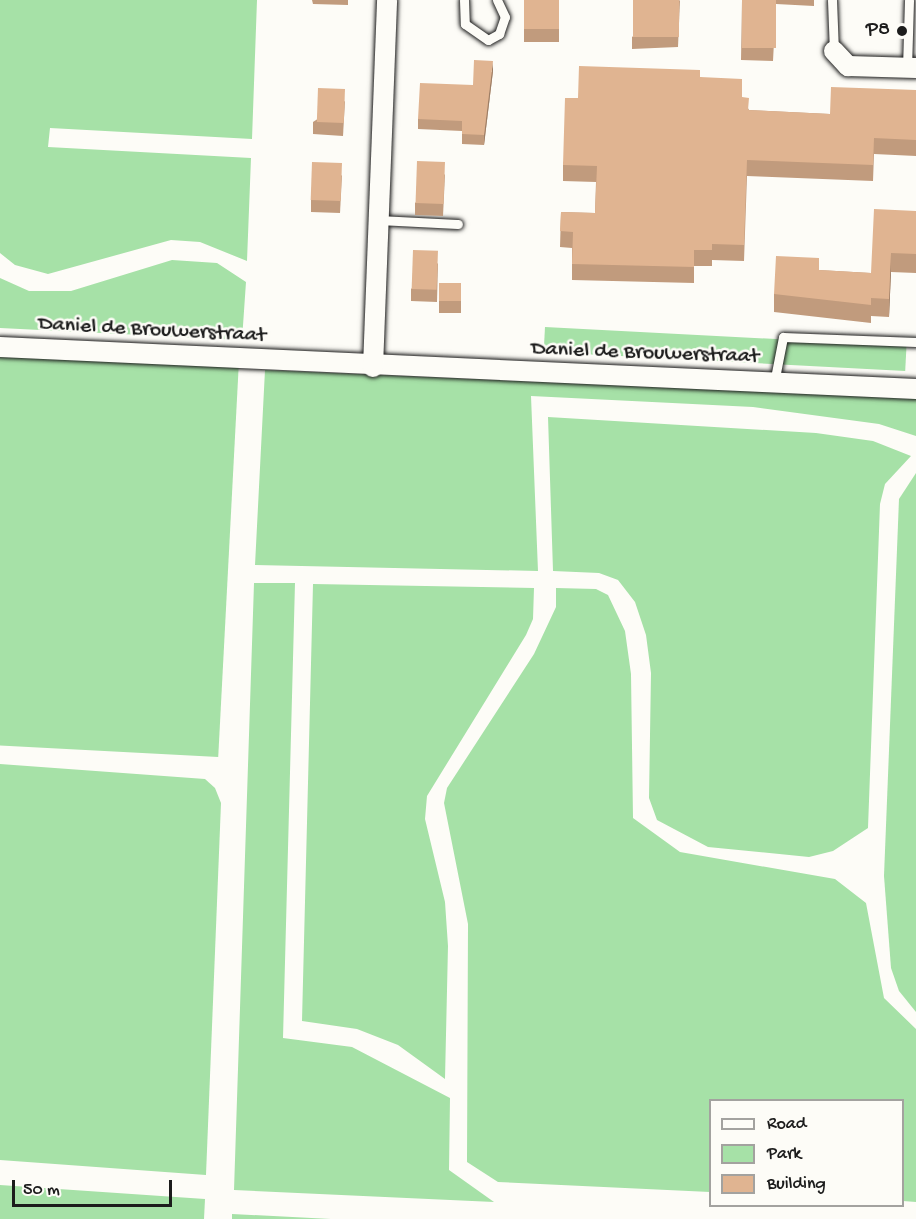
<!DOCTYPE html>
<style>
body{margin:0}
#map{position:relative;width:916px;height:1219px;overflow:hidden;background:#fdfcf7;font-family:"Gochi Hand",sans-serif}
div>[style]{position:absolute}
.green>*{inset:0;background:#a6e1a7;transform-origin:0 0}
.roads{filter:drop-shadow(0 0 2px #1c1c1c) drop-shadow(0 0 2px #1c1c1c)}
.service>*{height:9px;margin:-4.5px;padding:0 4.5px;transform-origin:4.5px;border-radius:4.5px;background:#fdfcf7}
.minor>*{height:20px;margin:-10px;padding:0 10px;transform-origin:10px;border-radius:10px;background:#fdfcf7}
.wall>*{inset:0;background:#c19b7d;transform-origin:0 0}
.shaded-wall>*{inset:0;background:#9d7e66}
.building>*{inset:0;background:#e0b491;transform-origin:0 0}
.dots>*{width:16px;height:16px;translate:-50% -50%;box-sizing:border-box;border:3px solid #fdfcf7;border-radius:50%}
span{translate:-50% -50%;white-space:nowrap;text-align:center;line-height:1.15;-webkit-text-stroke:5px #fdfcf7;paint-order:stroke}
.poi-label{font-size:22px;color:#1c1c1c}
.right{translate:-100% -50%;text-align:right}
.street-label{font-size:22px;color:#1c1c1c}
.legend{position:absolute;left:709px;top:1099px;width:195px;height:108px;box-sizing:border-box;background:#fdfcf7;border:2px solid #a3a29f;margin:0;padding:8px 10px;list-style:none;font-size:18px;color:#1c1c1c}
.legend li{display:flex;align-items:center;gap:12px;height:30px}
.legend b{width:30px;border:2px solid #a3a29f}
.scale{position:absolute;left:12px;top:1180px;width:160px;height:27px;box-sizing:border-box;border:3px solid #1c1c1c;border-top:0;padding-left:8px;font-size:18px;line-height:21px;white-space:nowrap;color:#1c1c1c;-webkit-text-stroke:4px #fdfcf7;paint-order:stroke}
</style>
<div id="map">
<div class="green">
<div style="clip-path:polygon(0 0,257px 0,252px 139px,50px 128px,48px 147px,251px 158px,247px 261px,200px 242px,171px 240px,48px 274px,15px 265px,0 253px)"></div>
<div style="clip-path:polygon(172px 260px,217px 263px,246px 282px,242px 340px,0 328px,0 278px,29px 291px,71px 291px)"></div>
<div style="left:545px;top:327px;width:362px;height:25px;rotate:3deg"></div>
<div style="left:0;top:354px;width:239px;height:391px;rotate:3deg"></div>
<div style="clip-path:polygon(265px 370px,916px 398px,916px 436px,879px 424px,753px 407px,531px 396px,538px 571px,255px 565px)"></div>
<div style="clip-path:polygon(548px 417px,816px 433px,873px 441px,911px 456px,885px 484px,880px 504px,868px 828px,833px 851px,809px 857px,708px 847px,657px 820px,649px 798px,651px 673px,646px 635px,635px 602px,618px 580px,599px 573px,553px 571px)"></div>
<div style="clip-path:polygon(916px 473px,916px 1012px,899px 991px,891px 968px,884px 876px,899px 499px)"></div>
<div style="clip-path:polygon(254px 583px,295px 583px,283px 1038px,352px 1047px,450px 1098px,449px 1170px,494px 1202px,234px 1190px)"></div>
<div style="clip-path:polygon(313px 584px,534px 588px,533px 619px,526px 635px,427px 796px,425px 819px,445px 902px,448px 946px,445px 1079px,398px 1045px,357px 1029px,302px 1021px)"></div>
<div style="clip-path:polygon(556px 588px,596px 589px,608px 595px,625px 631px,631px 674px,633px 818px,680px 852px,835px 879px,866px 903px,884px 998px,916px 1029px,916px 1202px,903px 1201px,902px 1100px,710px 1100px,710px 1192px,498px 1182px,467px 1162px,468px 924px,444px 803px,447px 788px,534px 654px,556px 607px)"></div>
<div style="clip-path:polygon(0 764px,205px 779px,215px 788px,221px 803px,206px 1175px,0 1160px)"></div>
<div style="clip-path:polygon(0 1185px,205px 1199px,204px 1219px,0 1219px)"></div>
<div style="clip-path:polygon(232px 1214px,331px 1219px,232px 1219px)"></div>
</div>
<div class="roads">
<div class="service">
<div style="left:464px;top:0;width:24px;rotate:88deg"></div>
<div style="left:465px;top:24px;width:28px;rotate:35deg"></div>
<div style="left:488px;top:40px;width:13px;rotate:-29deg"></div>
<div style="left:499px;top:34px;width:18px;rotate:-71deg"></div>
<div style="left:505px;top:17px;width:19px;rotate:-115deg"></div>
<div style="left:832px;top:0;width:51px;rotate:87.8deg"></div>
<div style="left:907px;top:68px;width:68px;rotate:-88.3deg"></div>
<div style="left:378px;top:220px;width:80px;rotate:2.9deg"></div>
<div style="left:774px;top:383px;width:47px;rotate:-78.9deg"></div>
<div style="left:783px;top:337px;width:133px;rotate:2.2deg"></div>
</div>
<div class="minor">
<div style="left:834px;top:51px;width:21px;rotate:47deg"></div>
<div style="left:848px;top:66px;width:68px;rotate:1.7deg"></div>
<div style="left:0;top:347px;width:917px;rotate:2.63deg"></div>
<div style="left:373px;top:367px;width:367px;rotate:-87.8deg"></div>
</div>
</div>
<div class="wall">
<div style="clip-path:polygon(312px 0,348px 0,348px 5px,313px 4px)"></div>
<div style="left:524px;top:0;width:35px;height:42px"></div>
<div style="clip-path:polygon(680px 0,678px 47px,632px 49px,632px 37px)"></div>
<div style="clip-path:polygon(742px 0,814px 0,814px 6px,776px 4px,773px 61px,741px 60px)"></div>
<div style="clip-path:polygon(493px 71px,484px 145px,462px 144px,462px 131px,418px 129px,418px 119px,473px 85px)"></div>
<div style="clip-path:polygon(700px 77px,742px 97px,749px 110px,830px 114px,916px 90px,916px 156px,874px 154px,873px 181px,747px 176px,744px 261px,712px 260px,712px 266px,694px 266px,694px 283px,572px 280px,572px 248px,560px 247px,561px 212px,595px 213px,596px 182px,563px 181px,563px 165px,578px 98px)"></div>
<div style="clip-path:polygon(345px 101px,343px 136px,313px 134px,313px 122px)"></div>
<div style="clip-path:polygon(445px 174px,443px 216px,415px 215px,415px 203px)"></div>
<div style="clip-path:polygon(342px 175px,340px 213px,311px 212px,311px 200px)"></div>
<div style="clip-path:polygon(916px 211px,916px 273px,891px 272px,889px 317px,871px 316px,871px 323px,774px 312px,774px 294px,819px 270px,871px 273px)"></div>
<div style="clip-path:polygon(438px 263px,437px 302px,411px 301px,411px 289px)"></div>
<div style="left:439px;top:283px;width:22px;height:30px"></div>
</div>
<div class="shaded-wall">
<div style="clip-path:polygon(493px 61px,493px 71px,484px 145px,484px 135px)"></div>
<div style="clip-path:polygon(891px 253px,891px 272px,889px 317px,889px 299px)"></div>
</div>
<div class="building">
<div style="left:524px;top:0;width:35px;height:29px"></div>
<div style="left:633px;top:0;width:46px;height:37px"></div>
<div style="left:742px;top:0;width:34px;height:48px"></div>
<div style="clip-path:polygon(474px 60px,493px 61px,484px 135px,462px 134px,462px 121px,418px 119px,420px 83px,473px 85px)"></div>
<div style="clip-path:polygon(579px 66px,700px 70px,700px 77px,742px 79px,742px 97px,749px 98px,748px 110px,830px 114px,831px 87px,916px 90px,916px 140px,874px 138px,873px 165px,747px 160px,744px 245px,712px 244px,712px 250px,694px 250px,694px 267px,572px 264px,573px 232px,560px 231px,561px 212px,595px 213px,597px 166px,563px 165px,565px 98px,578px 98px)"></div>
<div style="left:318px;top:88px;width:27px;height:34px;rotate:2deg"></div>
<div style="left:417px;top:161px;width:28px;height:42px;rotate:2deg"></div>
<div style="left:312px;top:162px;width:30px;height:38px;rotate:2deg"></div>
<div style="clip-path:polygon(874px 209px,916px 211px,916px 254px,891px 253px,889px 299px,871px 298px,871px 305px,774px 294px,776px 256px,819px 258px,819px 270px,871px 273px)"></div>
<div style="left:413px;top:250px;width:25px;height:39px;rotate:2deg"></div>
<div style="left:439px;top:283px;width:22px;height:18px"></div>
</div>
<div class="dots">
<div style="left:902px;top:31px;background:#1c1c1c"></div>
</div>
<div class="poi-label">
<span class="right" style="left:890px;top:31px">P8</span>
</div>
<div class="street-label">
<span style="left:152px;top:331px;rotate:3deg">Daniel de Brouwerstraat</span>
<span style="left:645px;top:354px;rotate:2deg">Daniel de Brouwerstraat</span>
</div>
<ul class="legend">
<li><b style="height:8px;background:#fdfcf7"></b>Road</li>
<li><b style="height:16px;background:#a6e1a7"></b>Park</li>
<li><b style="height:16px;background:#e0b491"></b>Building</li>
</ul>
<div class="scale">50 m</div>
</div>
